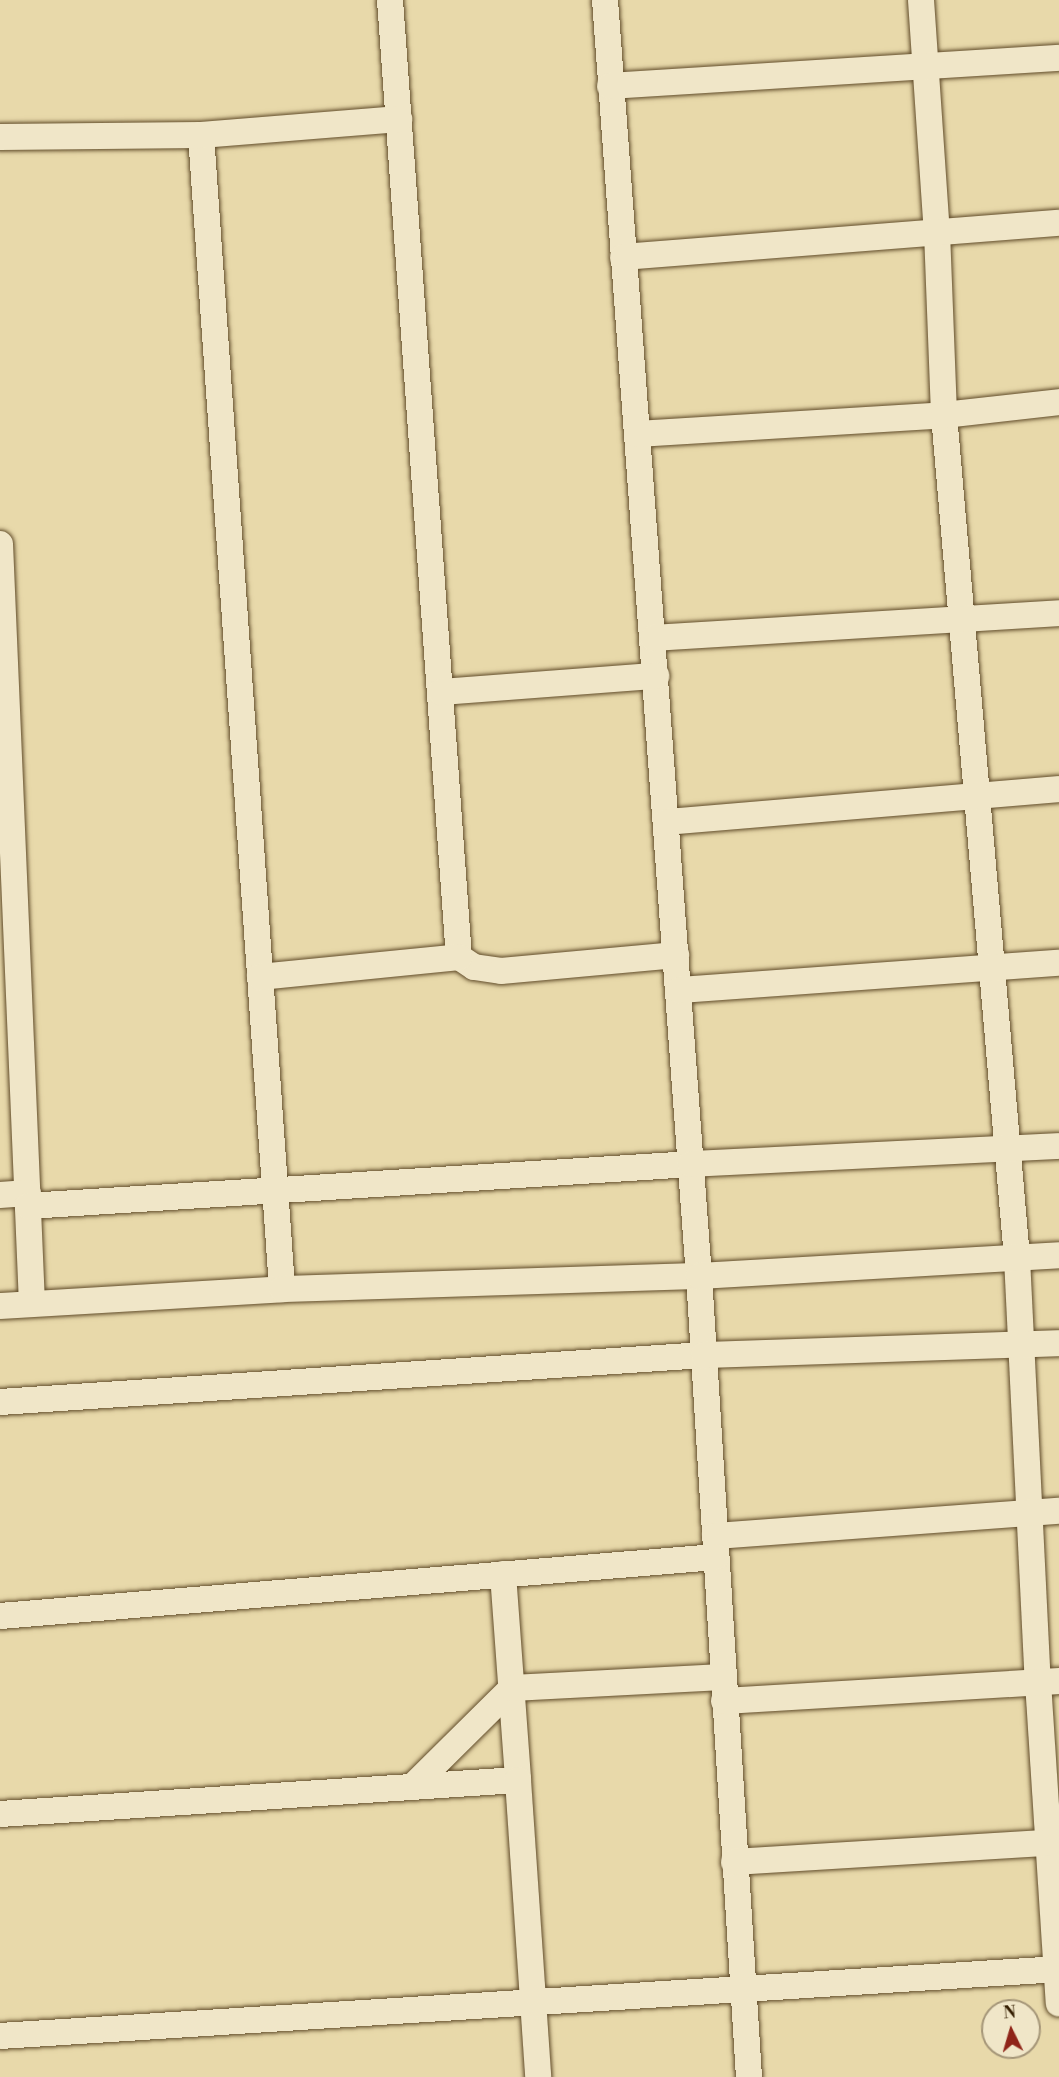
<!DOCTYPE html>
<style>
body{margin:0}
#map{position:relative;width:1059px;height:2077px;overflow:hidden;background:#e8d9aa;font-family:"Libre Bodoni",serif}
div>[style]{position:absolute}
.roads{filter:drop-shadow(0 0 2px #614c2a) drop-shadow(0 0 2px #614c2a)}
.street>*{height:26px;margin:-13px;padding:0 13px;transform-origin:13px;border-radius:13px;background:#f0e6c8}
span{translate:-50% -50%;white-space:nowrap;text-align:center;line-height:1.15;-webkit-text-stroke:5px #f0e6c8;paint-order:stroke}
.north{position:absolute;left:981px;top:1999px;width:60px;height:60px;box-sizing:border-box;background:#f0e6c8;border:2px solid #a59678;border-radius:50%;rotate:355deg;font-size:16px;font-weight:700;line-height:24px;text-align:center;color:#341d00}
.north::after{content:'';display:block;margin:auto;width:21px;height:27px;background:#8f2418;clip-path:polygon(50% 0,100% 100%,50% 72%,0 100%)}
</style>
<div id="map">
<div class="roads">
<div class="street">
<div style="left:390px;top:0;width:959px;rotate:85.88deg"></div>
<div style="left:459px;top:957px;width:18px;rotate:34deg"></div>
<div style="left:474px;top:967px;width:27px;rotate:8deg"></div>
<div style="left:501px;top:971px;width:176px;rotate:-5.2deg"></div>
<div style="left:605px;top:0;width:1279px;rotate:85.79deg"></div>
<div style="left:699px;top:1276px;width:803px;rotate:86.43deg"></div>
<div style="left:921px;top:0;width:233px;rotate:86.1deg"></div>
<div style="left:937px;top:232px;width:183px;rotate:87.8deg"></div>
<div style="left:944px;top:415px;width:846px;rotate:85.05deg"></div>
<div style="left:1017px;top:1258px;width:425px;rotate:87.2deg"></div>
<div style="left:1038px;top:1682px;width:322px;rotate:86.3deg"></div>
<div style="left:610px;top:86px;width:450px;rotate:-3.6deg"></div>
<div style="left:201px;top:135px;width:1157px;rotate:85.98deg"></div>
<div style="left:0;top:137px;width:201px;rotate:-0.6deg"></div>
<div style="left:201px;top:135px;width:199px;rotate:-4.6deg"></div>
<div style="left:623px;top:257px;width:437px;rotate:-4.5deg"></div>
<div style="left:637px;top:434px;width:308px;rotate:-3.5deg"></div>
<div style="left:944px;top:415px;width:116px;rotate:-6.4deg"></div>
<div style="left:0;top:544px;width:760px;rotate:87.59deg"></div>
<div style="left:653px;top:638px;width:407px;rotate:-3.5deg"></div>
<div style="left:441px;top:692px;width:216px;rotate:-4.3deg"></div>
<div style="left:666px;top:822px;width:394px;rotate:-4.8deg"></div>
<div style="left:260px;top:977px;width:200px;rotate:-5.7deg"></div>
<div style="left:679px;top:990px;width:381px;rotate:-4.1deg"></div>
<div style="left:0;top:1195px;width:28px;rotate:-4deg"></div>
<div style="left:28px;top:1206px;width:664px;rotate:-3.62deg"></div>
<div style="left:691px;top:1164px;width:368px;rotate:-2.8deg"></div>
<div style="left:0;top:1306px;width:283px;rotate:-3.4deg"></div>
<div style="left:282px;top:1289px;width:417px;rotate:-1.8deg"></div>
<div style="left:699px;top:1276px;width:361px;rotate:-3.3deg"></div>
<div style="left:0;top:1402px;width:706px;rotate:-3.82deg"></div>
<div style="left:704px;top:1355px;width:355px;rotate:-1.9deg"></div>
<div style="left:715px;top:1536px;width:345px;rotate:-4.2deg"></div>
<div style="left:503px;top:1574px;width:207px;rotate:85.8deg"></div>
<div style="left:0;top:1616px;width:718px;rotate:-4.71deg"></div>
<div style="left:724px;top:1701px;width:336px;rotate:-3.4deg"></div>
<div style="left:412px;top:1787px;width:141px;rotate:-44.7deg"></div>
<div style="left:512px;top:1688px;width:211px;rotate:-3deg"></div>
<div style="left:0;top:1814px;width:519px;rotate:-3.76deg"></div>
<div style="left:518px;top:1780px;width:298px;rotate:86.1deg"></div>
<div style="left:734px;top:1862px;width:326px;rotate:-3.5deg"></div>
<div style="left:0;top:2036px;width:1061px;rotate:-3.62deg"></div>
</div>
</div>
<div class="north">N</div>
</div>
